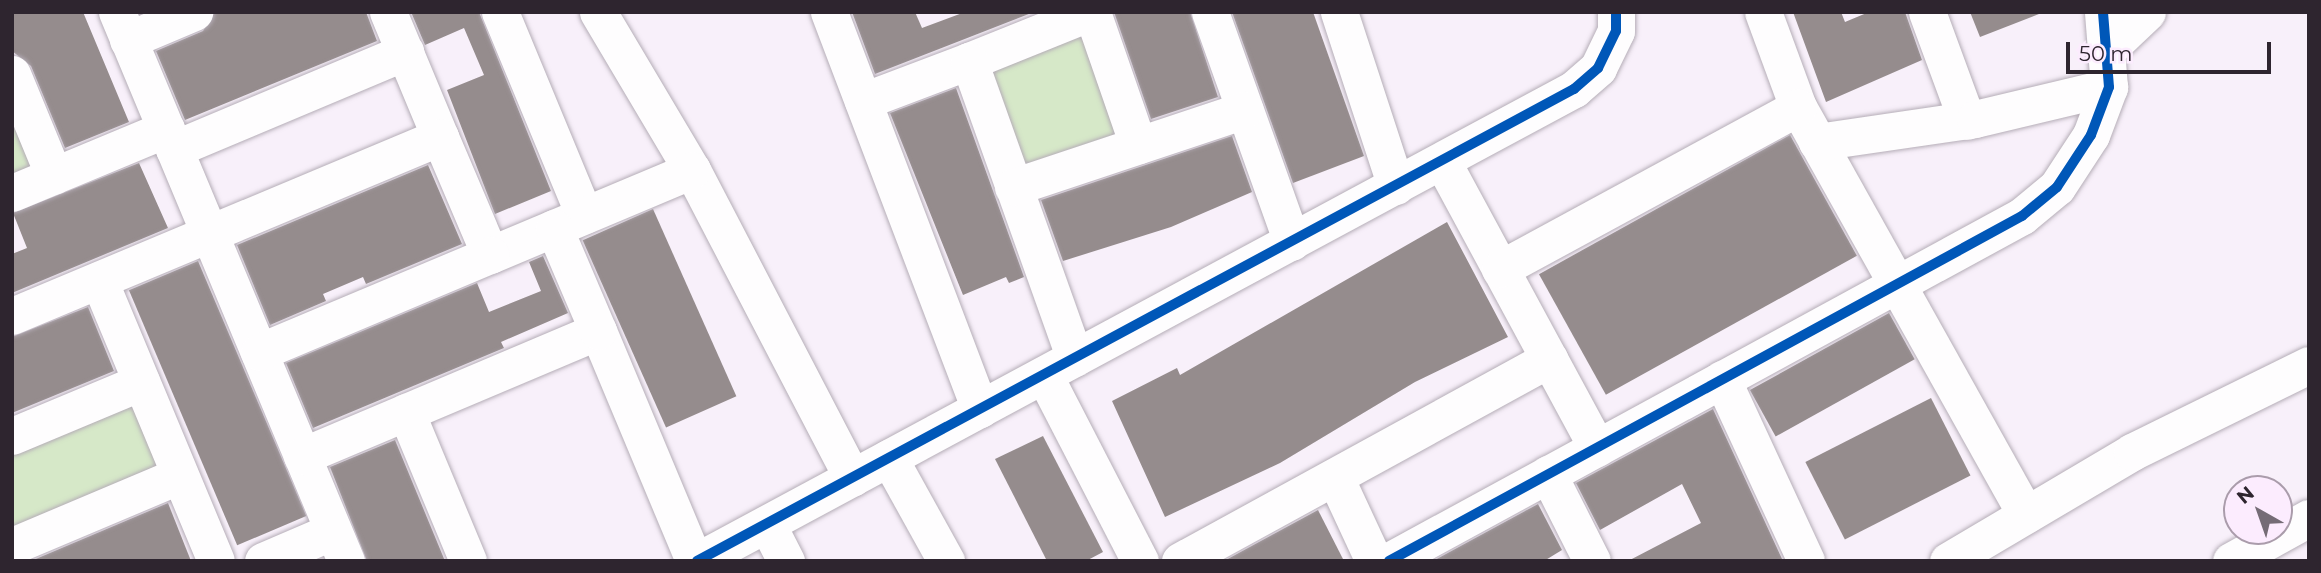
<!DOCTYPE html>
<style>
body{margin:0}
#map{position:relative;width:2321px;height:573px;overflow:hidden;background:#f8f0fa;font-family:Montserrat,sans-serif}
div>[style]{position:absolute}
.green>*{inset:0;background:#d6e8c8;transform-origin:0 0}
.building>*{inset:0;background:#958c8d;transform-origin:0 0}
.roads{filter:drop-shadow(0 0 2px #b5adb7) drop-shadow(0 0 2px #b5adb7)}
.minor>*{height:37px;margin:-18.5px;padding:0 18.5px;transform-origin:18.5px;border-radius:18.5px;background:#fefdfe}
.cycleway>*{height:10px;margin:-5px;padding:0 5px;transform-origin:5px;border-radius:5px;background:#0057b8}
span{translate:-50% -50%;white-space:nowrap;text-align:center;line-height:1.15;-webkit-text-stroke:7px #fcecfe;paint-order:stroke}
.frame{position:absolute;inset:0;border:14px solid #2e252f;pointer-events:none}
.north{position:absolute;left:2223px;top:475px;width:70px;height:70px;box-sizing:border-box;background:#fcecfe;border:2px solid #aa9cab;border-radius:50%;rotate:320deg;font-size:19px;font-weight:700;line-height:28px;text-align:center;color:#2e252f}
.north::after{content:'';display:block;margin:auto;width:24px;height:32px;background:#756c76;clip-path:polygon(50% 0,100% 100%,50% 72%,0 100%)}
.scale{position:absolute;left:2066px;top:42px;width:205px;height:32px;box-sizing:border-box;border:4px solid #2e252f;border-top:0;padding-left:9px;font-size:21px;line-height:24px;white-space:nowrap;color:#2e252f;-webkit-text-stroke:5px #fcecfe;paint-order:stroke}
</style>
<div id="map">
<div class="green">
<div style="left:1088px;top:32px;width:109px;height:108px;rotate:71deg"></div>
<div style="clip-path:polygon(12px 110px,36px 170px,12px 180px)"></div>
<div style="clip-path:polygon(134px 395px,166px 470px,12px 536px,12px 448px)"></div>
</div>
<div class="building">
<div style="clip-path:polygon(12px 12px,83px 12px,129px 122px,65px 148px,31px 66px,12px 51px)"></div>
<div style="clip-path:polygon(215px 12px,366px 12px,377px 41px,185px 120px,156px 51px,203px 31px)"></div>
<div style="clip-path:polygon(411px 12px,479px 12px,551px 191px,495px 214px,447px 90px,484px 75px,464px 28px,425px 45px)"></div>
<div style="clip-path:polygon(852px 12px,915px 12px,922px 28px,965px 12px,1034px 12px,875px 74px)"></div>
<div style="clip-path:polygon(1114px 12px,1190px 12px,1218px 97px,1151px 119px)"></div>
<div style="clip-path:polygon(1232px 12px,1313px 12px,1364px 156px,1293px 183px)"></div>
<div style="clip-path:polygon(1793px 12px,1841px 12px,1845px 22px,1869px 12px,1905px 12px,1922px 60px,1826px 102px)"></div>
<div style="clip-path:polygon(1970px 12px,2039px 12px,2039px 14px,1980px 37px)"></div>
<div style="clip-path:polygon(956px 88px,1024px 277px,1009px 283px,1006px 277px,963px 295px,890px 113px)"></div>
<div style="left:1790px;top:135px;width:138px;height:287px;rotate:61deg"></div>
<div style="clip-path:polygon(1232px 136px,1252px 192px,1171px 227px,1063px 261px,1041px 200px)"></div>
<div style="clip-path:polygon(139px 163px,168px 228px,12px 293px,12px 254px,27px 248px,13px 213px)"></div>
<div style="clip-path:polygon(428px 165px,462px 244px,366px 284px,363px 277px,323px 294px,326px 301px,270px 325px,237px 245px)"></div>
<div style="left:653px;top:209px;width:205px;height:77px;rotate:66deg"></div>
<div style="clip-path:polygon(1447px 222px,1508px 337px,1415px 382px,1280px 463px,1165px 517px,1112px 401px,1177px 368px,1180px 375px)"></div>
<div style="clip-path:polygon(543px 256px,568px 313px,501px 342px,504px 348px,313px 428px,286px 363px,477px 283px,489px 312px,541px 291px,529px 262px)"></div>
<div style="left:198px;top:261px;width:277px;height:75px;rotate:67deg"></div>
<div style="clip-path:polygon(88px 307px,114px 371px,12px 413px,12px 337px)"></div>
<div style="left:1889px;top:313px;width:53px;height:159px;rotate:61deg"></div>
<div style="left:1931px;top:398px;width:87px;height:141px;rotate:63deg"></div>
<div style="clip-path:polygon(1713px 409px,1783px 561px,1628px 561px,1701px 523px,1682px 484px,1600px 530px,1576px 483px)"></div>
<div style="clip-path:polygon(1043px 436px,1103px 552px,1086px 561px,1047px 561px,995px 459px)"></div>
<div style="clip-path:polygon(395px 440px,445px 561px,367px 561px,330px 467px)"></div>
<div style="clip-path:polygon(168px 503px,191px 561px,31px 561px)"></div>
<div style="clip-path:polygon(1538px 504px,1562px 550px,1544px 561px,1433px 561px)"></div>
<div style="clip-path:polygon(1318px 510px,1344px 561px,1224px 561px,1270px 536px)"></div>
</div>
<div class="roads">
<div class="minor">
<div style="left:117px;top:12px;width:595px;rotate:67.36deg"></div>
<div style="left:388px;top:12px;width:135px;rotate:67.4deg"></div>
<div style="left:500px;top:12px;width:220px;rotate:67.5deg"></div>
<div style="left:598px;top:12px;width:184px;rotate:59.3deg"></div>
<div style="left:692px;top:170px;width:347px;rotate:62.5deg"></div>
<div style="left:829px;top:12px;width:425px;rotate:69.2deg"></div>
<div style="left:1092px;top:12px;width:141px;rotate:70.9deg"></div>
<div style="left:1210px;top:12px;width:244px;rotate:70.4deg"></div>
<div style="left:1339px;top:12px;width:183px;rotate:71.9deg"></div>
<div style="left:1763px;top:12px;width:101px;rotate:69.8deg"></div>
<div style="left:1798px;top:107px;width:467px;rotate:60.8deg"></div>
<div style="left:1927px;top:12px;width:116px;rotate:69.8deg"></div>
<div style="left:128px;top:40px;width:72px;rotate:-23deg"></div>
<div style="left:2110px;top:47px;width:51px;rotate:-43.4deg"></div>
<div style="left:969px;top:61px;width:131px;rotate:-21.9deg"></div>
<div style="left:12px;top:74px;width:110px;rotate:67.6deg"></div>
<div style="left:863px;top:101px;width:113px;rotate:-20.7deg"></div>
<div style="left:969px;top:61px;width:315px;rotate:70.4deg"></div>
<div style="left:1817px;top:142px;width:160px;rotate:-8.3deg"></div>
<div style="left:1975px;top:119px;width:138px;rotate:-13.4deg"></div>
<div style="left:174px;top:149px;width:251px;rotate:-22.8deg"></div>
<div style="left:1442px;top:161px;width:326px;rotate:61.6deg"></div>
<div style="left:1013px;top:187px;width:244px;rotate:-18.4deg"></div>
<div style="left:12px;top:193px;width:167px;rotate:-22.6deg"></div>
<div style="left:1500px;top:269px;width:339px;rotate:-28.5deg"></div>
<div style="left:99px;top:280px;width:304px;rotate:67.4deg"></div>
<div style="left:12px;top:316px;width:464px;rotate:-22.7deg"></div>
<div style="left:440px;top:137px;width:128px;rotate:67deg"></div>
<div style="left:490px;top:255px;width:219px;rotate:-22.8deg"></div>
<div style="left:598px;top:331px;width:249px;rotate:67.3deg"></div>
<div style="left:259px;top:352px;width:251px;rotate:-22.8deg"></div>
<div style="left:1044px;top:375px;width:209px;rotate:62.7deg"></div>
<div style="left:1722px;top:379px;width:200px;rotate:65.2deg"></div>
<div style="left:406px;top:412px;width:161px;rotate:67.4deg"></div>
<div style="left:12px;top:436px;width:140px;rotate:-22.7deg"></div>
<div style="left:302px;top:456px;width:321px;rotate:-22.9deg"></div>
<div style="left:598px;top:331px;width:112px;rotate:-113.1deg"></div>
<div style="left:889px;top:458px;width:118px;rotate:61deg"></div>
<div style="left:1548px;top:474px;width:97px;rotate:63.2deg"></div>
<div style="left:1335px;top:477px;width:93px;rotate:65.1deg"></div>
<div style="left:767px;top:524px;width:42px;rotate:62.8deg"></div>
<div style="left:12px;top:546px;width:182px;rotate:-22.9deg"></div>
<div style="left:263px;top:561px;width:76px;rotate:-23.2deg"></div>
<div style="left:697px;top:561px;width:996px;rotate:-28.29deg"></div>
<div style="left:1574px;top:89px;width:32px;rotate:-41deg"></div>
<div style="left:1598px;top:68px;width:41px;rotate:-64.1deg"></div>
<div style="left:1616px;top:31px;width:19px;rotate:-90deg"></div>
<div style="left:1180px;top:561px;width:421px;rotate:-28.7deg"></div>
<div style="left:1389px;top:561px;width:721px;rotate:-28.59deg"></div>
<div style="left:2022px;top:216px;width:45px;rotate:-39.6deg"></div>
<div style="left:2057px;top:187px;width:62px;rotate:-56.8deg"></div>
<div style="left:2091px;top:135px;width:51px;rotate:-69.4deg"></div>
<div style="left:2109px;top:87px;width:75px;rotate:-94.6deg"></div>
<div style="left:1948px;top:561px;width:214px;rotate:-30.6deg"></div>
<div style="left:2132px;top:452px;width:197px;rotate:-26.2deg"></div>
<div style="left:2231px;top:561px;width:89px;rotate:-28.9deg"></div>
</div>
</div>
<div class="cycleway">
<div style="left:697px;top:561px;width:996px;rotate:-28.29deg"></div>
<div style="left:1574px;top:89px;width:32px;rotate:-41deg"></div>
<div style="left:1598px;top:68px;width:41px;rotate:-64.1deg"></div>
<div style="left:1616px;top:31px;width:19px;rotate:-90deg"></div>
<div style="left:1389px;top:561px;width:721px;rotate:-28.59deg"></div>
<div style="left:2022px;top:216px;width:45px;rotate:-39.6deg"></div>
<div style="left:2057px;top:187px;width:62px;rotate:-56.8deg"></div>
<div style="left:2091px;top:135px;width:51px;rotate:-69.4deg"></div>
<div style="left:2109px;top:87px;width:75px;rotate:-94.6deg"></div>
</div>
<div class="frame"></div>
<div class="north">N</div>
<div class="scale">50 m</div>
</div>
